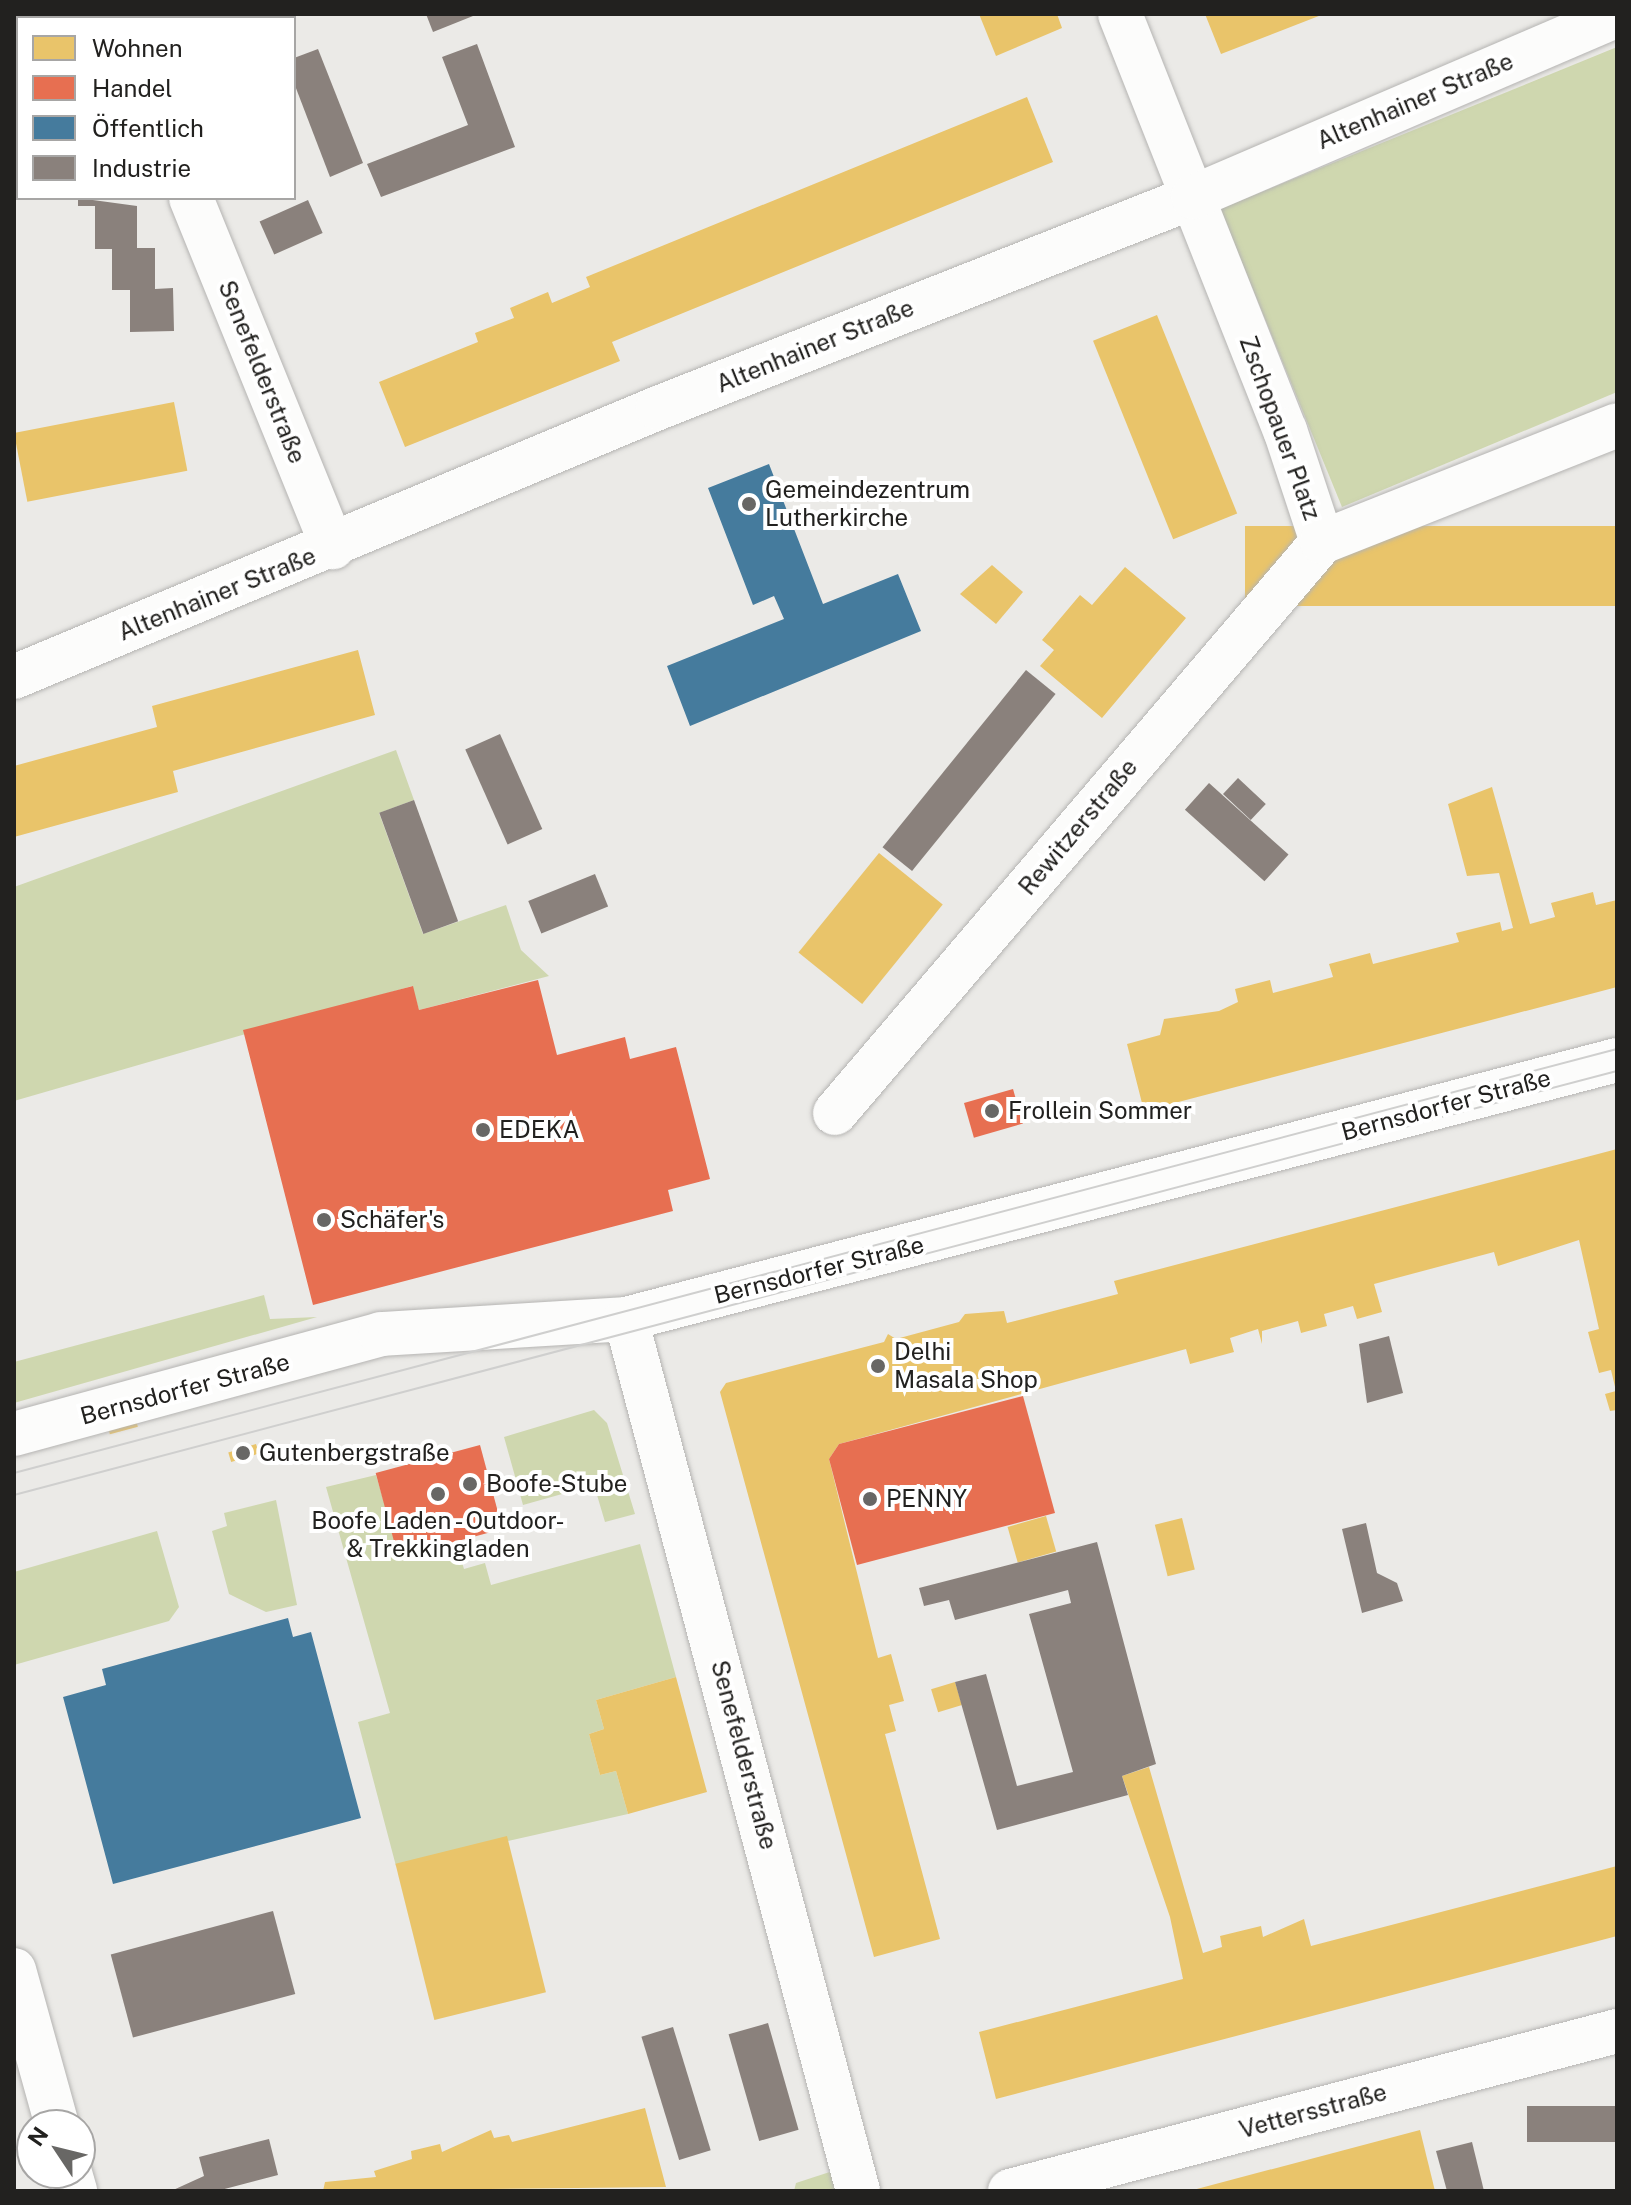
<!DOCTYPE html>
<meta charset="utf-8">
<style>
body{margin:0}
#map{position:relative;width:1631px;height:2205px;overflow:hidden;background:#ebeae7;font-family:"Public Sans",sans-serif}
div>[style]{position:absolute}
.green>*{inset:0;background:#cfd7af}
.homes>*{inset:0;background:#e9c46a;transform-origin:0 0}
.shops>*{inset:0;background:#e76f51;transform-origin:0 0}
.public>*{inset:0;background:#457b9d}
.industry>*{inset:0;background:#8a817c;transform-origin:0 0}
.roads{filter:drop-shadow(0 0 2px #b5b4b2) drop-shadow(0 0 2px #b5b4b2)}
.minor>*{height:44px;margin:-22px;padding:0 22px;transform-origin:22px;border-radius:22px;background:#fcfcfb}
.tram>*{height:2px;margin:-1px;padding:0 1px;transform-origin:1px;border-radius:1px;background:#cfcfce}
.dots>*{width:22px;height:22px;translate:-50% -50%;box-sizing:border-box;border:4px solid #fff;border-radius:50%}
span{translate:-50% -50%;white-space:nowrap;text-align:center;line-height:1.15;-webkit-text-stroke:8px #fff;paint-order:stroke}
.street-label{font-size:24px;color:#22211f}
.poi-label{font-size:24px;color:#22211f}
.left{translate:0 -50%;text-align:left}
.frame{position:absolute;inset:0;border:16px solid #22211f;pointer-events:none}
.legend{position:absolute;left:16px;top:16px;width:280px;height:184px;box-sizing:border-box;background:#fff;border:2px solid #a7a6a5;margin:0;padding:10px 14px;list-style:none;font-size:24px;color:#22211f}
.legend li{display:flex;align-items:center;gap:16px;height:40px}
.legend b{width:40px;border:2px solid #a7a6a5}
.north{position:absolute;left:16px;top:2109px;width:80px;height:80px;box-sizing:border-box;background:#fff;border:2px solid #a7a6a5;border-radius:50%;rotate:305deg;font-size:22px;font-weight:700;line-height:32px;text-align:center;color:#22211f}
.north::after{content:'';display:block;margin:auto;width:28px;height:36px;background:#686765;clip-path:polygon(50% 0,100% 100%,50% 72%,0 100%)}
</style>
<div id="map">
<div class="green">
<div style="clip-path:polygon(1617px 47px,1617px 392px,1342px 507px,1220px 209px)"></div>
<div style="clip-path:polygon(396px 750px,414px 800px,379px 813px,423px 934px,506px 905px,521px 950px,549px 976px,419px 1010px,412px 986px,14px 1101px,14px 887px)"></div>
<div style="clip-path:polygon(264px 1295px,270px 1319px,317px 1317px,14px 1403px,14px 1362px)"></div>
<div style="clip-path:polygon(594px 1410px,607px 1423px,635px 1514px,605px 1522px,594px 1485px,523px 1505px,504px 1437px)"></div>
<div style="clip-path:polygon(376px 1475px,400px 1557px,456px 1542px,464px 1569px,485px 1563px,491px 1585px,640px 1544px,676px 1677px,596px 1700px,604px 1729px,589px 1734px,600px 1775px,616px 1771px,628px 1814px,396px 1866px,358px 1722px,390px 1713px,326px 1487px)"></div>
<div style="clip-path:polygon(276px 1500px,297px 1605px,266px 1612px,229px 1594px,212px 1531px,227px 1526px,224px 1513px)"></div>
<div style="clip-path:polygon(157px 1531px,179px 1607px,169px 1621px,14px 1665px,14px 1572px)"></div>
<div style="clip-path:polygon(842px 2168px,845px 2191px,794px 2191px,796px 2183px)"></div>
</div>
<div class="homes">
<div style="clip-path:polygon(979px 14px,1057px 14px,1062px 28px,996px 56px)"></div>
<div style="clip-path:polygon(1205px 14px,1324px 14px,1221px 54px)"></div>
<div style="clip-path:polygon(1027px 97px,1053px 162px,612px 342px,620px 361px,405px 447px,379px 382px,478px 342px,475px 333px,514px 318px,510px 308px,548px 292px,552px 303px,590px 287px,586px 277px)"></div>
<div style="left:1157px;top:315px;width:214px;height:69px;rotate:68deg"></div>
<div style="left:174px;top:402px;width:70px;height:163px;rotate:79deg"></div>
<div style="left:1617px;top:526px;width:80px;height:372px;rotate:90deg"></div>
<div style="clip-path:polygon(992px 565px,1023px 592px,996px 624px,960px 594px)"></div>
<div style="clip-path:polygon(1125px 567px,1186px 618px,1102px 718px,1040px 666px,1054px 650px,1042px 640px,1080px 595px,1092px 605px)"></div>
<div style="clip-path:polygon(358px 650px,375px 715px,173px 771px,178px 792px,14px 837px,14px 766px,157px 727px,152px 706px)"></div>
<div style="clip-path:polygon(1492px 787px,1530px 924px,1555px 917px,1551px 903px,1593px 892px,1596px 905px,1617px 900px,1617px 987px,1144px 1111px,1127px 1044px,1160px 1035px,1164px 1019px,1219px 1011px,1238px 1002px,1235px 989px,1270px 980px,1273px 993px,1333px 977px,1329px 964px,1370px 953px,1373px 964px,1459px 942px,1456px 933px,1500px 922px,1502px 931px,1513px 928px,1499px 873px,1467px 876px,1448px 804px)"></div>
<div style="left:879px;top:853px;width:82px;height:128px;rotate:39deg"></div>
<div style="clip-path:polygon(1617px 1149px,1617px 1410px,1610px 1411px,1605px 1394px,1616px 1391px,1611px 1370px,1599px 1373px,1588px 1332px,1599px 1329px,1579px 1240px,1498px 1266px,1494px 1252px,1374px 1284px,1382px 1312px,1357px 1319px,1353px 1306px,1324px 1314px,1327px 1326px,1301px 1333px,1298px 1321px,1262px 1331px,1262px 1344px,1258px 1329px,1230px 1338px,1234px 1352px,1190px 1364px,1186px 1349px,839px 1444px,829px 1459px,878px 1658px,891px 1654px,904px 1701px,889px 1705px,896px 1731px,885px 1734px,940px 1939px,874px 1957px,720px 1392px,726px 1383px,884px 1342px,888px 1334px,896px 1339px,959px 1322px,965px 1314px,1004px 1311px,1007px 1323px,1023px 1319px,1118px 1294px,1114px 1281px)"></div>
<div style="left:135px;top:1416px;width:11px;height:29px;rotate:75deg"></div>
<div style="left:256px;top:1444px;width:10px;height:29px;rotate:73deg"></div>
<div style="left:1046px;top:1516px;width:37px;height:40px;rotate:74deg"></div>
<div style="left:1182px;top:1518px;width:53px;height:28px;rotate:76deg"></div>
<div style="clip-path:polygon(676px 1677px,707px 1792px,628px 1814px,616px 1771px,600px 1775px,589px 1734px,604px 1729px,596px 1700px)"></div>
<div style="left:955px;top:1682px;width:24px;height:25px;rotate:73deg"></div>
<div style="clip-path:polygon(1149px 1767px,1203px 1953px,1222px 1947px,1220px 1936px,1261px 1926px,1263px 1937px,1304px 1919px,1311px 1946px,1617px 1866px,1617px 1936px,996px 2099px,979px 2032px,1183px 1979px,1170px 1917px,1122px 1776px)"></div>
<div style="left:507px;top:1836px;width:161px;height:115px;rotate:76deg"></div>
<div style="clip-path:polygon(645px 2108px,666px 2187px,323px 2191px,325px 2182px,376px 2177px,374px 2171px,412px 2159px,411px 2151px,440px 2144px,442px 2152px,491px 2130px,494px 2138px,509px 2135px,512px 2142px)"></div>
<div style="clip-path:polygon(1420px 2130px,1435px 2191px,1193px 2191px,1193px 2190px)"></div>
</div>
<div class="shops">
<div style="clip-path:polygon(538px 980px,557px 1055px,625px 1037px,630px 1059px,676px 1047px,710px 1179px,668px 1190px,673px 1211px,313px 1305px,243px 1030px,413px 986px,419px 1010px)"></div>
<div style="left:1013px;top:1089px;width:36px;height:51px;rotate:74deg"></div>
<div style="clip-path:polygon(1023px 1396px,1055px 1513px,857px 1565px,829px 1459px,839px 1444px)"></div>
<div style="left:480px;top:1445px;width:87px;height:108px;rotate:75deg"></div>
</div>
<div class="public">
<div style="clip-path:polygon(769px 464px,823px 604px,898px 574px,921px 631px,690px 726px,667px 666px,784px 619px,774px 596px,753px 605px,708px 488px)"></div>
<div style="clip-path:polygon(288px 1618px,293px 1637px,311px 1632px,361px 1818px,113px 1884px,63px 1697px,106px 1685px,102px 1669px)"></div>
</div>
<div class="industry">
<div style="clip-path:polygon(177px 14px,263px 14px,179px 18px)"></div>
<div style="clip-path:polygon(426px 14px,478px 14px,433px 32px)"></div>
<div style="clip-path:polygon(477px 44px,515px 147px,381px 197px,367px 164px,468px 125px,442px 57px)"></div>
<div style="clip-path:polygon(318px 49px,363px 163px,330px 177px,294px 83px,294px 58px)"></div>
<div style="clip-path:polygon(78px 198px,137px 206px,137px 248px,155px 248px,155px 289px,173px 288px,174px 331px,130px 332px,130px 290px,112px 290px,112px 249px,95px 249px,95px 206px,78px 206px)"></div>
<div style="left:308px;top:200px;width:36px;height:53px;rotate:66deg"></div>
<div style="left:1026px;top:670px;width:38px;height:228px;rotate:39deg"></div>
<div style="left:500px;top:734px;width:104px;height:38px;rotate:66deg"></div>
<div style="left:1238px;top:778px;width:38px;height:22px;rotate:43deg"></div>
<div style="left:1209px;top:783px;width:107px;height:36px;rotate:42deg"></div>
<div style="left:414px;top:800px;width:129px;height:37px;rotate:70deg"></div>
<div style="left:595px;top:874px;width:35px;height:72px;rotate:68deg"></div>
<div style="clip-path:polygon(1389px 1336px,1403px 1393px,1367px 1403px,1359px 1344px)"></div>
<div style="clip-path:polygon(1366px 1523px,1377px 1573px,1397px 1583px,1403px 1601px,1362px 1613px,1342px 1529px)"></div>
<div style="clip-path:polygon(1097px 1542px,1156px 1764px,1122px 1776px,1128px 1795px,997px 1830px,955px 1682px,986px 1674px,1017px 1786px,1073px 1772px,1029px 1614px,1071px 1603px,1068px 1590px,955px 1620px,949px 1600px,924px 1606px,919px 1588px)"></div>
<div style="left:273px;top:1911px;width:86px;height:168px;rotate:75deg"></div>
<div style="left:768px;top:2023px;width:111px;height:41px;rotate:74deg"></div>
<div style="left:673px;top:2027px;width:129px;height:33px;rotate:73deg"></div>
<div style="left:1617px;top:2106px;width:36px;height:90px;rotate:90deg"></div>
<div style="clip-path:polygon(269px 2139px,278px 2175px,217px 2191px,171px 2191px,204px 2176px,199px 2157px)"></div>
<div style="clip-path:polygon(1472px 2142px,1484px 2191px,1447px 2191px,1436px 2151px)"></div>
</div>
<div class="roads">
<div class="minor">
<div style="left:115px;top:14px;width:4px;rotate:63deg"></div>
<div style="left:1120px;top:14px;width:448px;rotate:68.4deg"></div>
<div style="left:1285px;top:430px;width:118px;rotate:71.7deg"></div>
<div style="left:191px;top:198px;width:377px;rotate:67.9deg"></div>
<div style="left:14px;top:677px;width:698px;rotate:-22.67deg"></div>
<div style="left:658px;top:408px;width:575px;rotate:-21.52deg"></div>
<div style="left:1193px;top:197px;width:461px;rotate:-23.2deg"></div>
<div style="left:835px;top:1113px;width:750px;rotate:-49.54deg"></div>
<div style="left:1322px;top:542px;width:317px;rotate:-21.6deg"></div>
<div style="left:626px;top:1319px;width:902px;rotate:75.1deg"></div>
<div style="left:14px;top:1434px;width:380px;rotate:-15.2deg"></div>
<div style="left:381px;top:1334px;width:245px;rotate:-3.5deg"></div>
<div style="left:626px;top:1319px;width:1024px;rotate:-14.65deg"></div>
<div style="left:14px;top:1970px;width:161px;rotate:74.5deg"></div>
<div style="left:70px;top:2173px;width:19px;rotate:74deg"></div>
<div style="left:1010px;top:2191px;width:628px;rotate:-14.77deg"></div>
</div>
</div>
<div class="tram">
<div style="left:14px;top:1473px;width:1658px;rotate:-14.82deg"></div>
<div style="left:14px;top:1495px;width:1658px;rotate:-14.82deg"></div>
</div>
<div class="dots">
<div style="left:749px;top:504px;background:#686765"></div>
<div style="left:992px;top:1111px;background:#686765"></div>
<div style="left:483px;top:1130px;background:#686765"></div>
<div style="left:324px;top:1220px;background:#686765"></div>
<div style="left:878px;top:1366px;background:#686765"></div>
<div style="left:243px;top:1453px;background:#686765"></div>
<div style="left:470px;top:1484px;background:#686765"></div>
<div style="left:438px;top:1494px;background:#686765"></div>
<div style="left:870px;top:1499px;background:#686765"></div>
</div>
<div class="street-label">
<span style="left:1415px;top:101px;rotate:-23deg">Altenhainer Straße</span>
<span style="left:815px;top:346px;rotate:-22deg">Altenhainer Straße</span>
<span style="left:262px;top:372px;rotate:68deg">Senefelderstraße</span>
<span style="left:1280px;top:428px;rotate:70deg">Zschopauer Platz</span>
<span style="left:217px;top:594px;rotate:-22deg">Altenhainer Straße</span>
<span style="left:1078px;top:827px;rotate:-50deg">Rewitzerstraße</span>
<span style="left:1446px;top:1105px;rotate:-15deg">Bernsdorfer Straße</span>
<span style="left:819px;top:1270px;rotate:-14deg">Bernsdorfer Straße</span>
<span style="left:185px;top:1389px;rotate:-15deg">Bernsdorfer Straße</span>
<span style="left:744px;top:1755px;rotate:75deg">Senefelderstraße</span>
<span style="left:1313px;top:2111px;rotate:-15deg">Vettersstraße</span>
</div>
<div class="poi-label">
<span class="left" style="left:765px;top:504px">Gemeindezentrum<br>Lutherkirche</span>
<span class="left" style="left:1008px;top:1111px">Frollein Sommer</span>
<span class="left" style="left:499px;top:1130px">EDEKA</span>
<span class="left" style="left:340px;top:1220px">Schäfer's</span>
<span class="left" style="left:894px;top:1366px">Delhi<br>Masala Shop</span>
<span class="left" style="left:259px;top:1453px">Gutenbergstraße</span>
<span class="left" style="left:486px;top:1484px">Boofe-Stube</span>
<span class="left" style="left:886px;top:1499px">PENNY</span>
<span style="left:438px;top:1535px">Boofe Laden - Outdoor-<br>&amp; Trekkingladen</span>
</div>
<div class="frame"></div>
<ul class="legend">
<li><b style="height:22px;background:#e9c46a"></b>Wohnen</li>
<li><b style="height:22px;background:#e76f51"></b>Handel</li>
<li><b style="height:22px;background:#457b9d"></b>Öffentlich</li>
<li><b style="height:22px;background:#8a817c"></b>Industrie</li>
</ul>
<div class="north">N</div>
</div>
